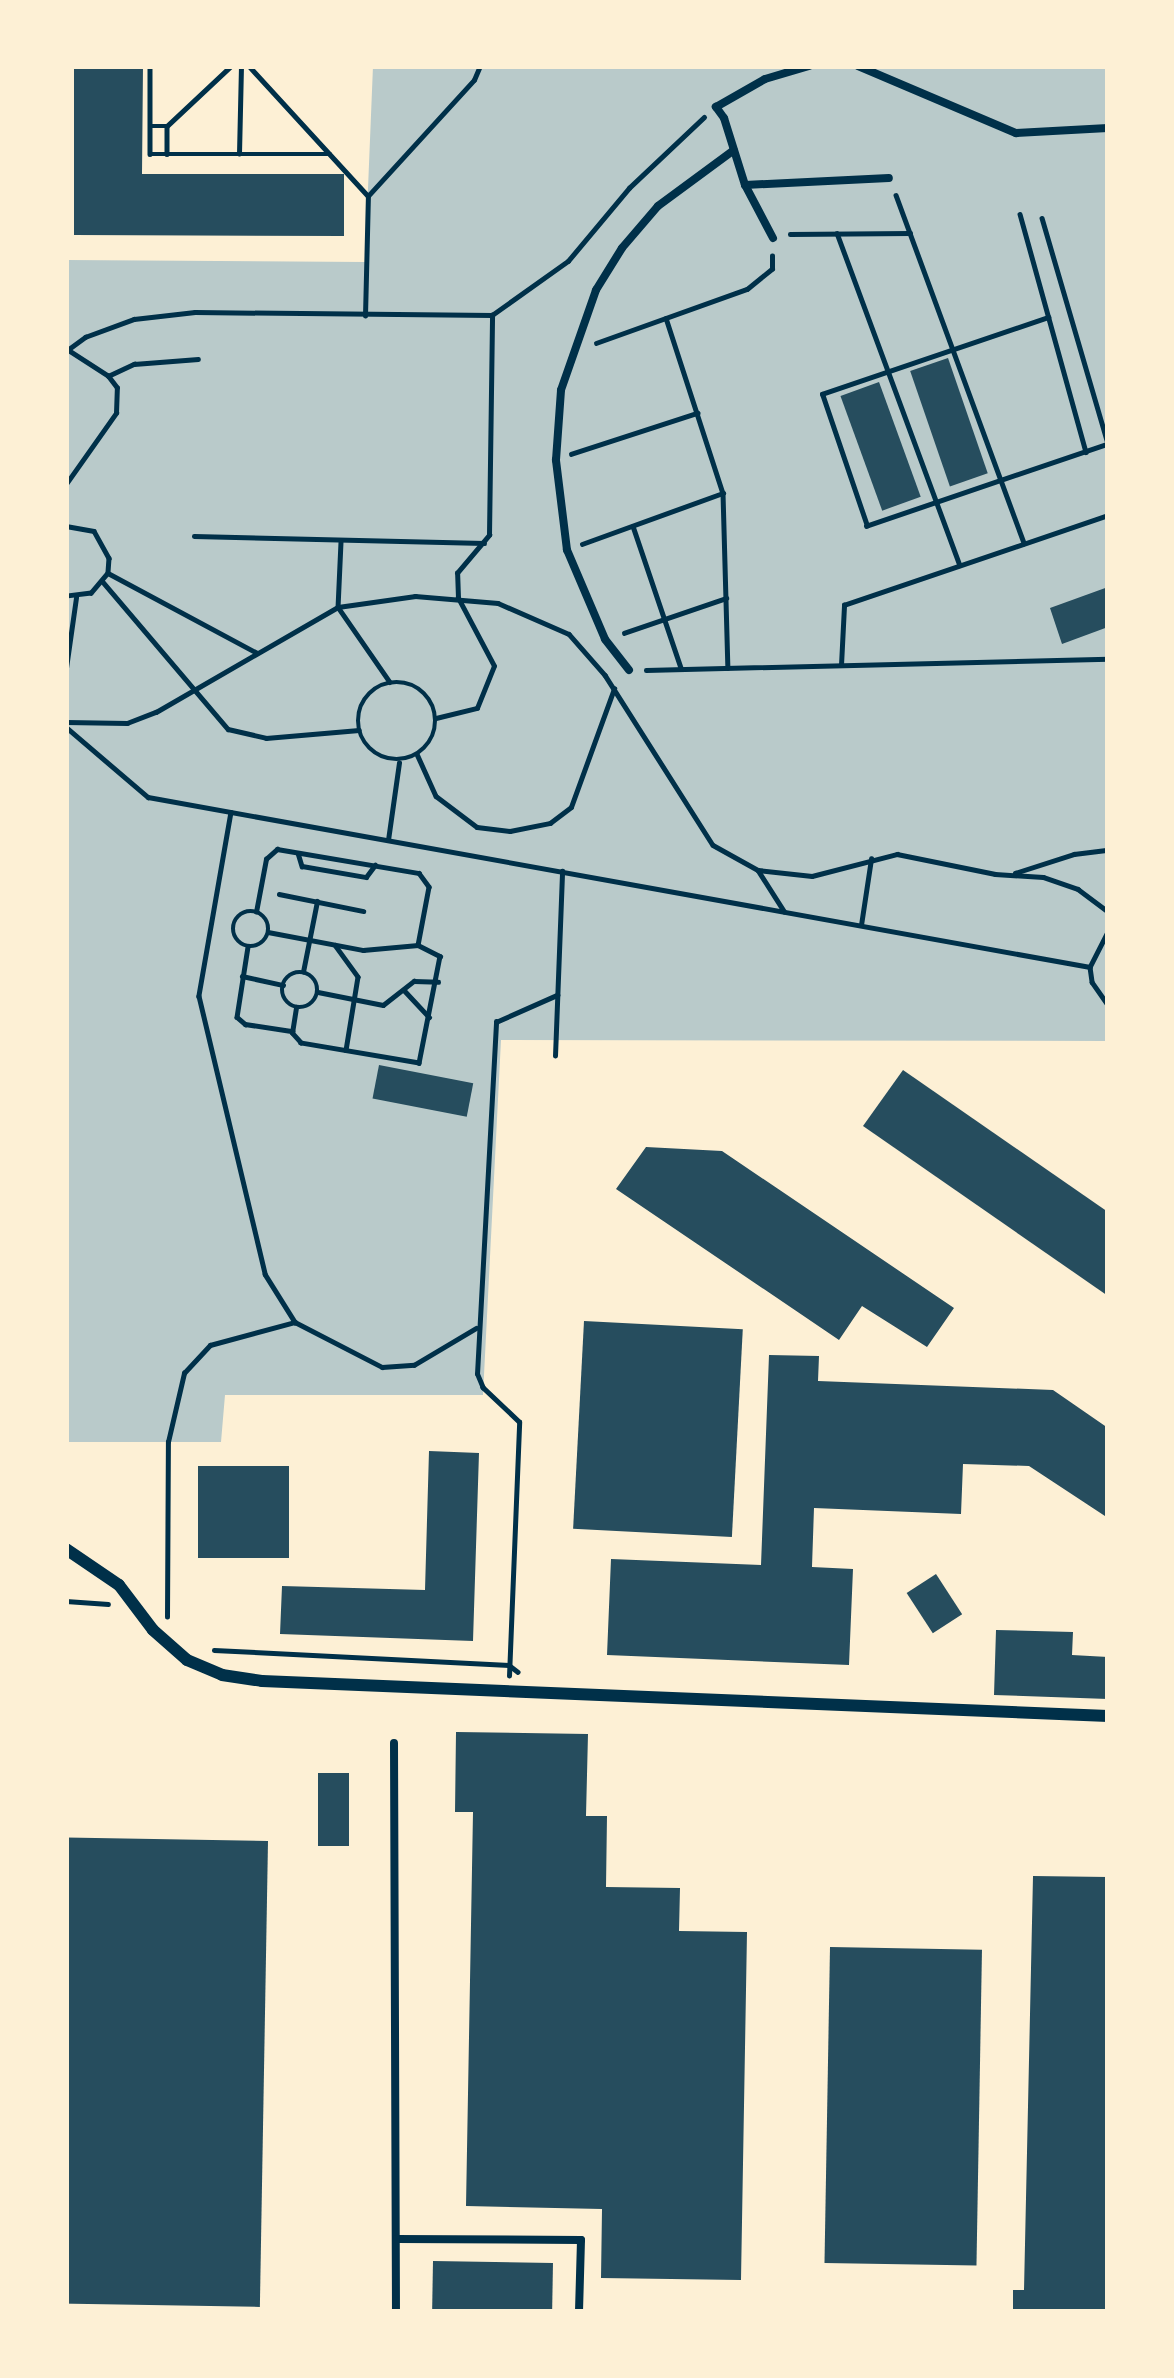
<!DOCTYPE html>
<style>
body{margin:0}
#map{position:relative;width:1174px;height:2378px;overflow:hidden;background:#fdf0d5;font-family:Inter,sans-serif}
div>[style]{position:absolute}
.green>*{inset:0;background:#b9caca}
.building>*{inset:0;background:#264d5e;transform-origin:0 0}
.path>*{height:4.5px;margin:-2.25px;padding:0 2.25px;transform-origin:2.25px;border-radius:2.25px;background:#003049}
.path>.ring{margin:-2.25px;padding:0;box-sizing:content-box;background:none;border:4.5px solid #003049;border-radius:50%}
.service>*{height:8px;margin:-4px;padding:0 4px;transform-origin:4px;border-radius:4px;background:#003049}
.minor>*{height:12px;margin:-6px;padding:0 6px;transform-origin:6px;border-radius:6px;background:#003049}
span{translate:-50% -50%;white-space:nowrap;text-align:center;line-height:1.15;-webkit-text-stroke:9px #fdf0d5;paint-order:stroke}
.frame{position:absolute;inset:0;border:69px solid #fdf0d5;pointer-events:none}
</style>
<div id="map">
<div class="green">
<div style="clip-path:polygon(373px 66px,1108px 66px,1108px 1041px,501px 1040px,483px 1395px,225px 1395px,221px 1442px,66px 1442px,66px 260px,365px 262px)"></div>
</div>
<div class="building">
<div style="clip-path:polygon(74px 66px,143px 66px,142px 174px,344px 174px,344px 236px,74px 235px)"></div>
<div style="left:948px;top:358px;width:122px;height:40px;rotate:71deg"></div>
<div style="left:879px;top:382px;width:122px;height:41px;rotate:70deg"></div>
<div style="clip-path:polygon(1108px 587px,1108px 627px,1062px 644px,1050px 608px)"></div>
<div style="left:379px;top:1065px;width:96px;height:34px;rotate:11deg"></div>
<div style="clip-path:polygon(903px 1070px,1108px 1212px,1108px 1296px,863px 1126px)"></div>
<div style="clip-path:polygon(646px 1147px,722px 1151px,954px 1308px,927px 1347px,862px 1306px,839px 1340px,616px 1189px)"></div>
<div style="left:584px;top:1321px;width:159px;height:208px;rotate:3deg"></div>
<div style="clip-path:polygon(769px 1355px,819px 1356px,818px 1381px,1053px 1390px,1108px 1428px,1108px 1518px,1029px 1466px,963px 1464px,961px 1514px,814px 1508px,812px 1567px,853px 1569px,849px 1665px,607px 1655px,611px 1559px,761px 1565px)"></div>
<div style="clip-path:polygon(429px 1451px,479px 1453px,473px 1641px,280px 1634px,282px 1586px,425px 1590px)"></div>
<div style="left:198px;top:1466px;width:91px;height:92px"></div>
<div style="left:936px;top:1574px;width:48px;height:35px;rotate:57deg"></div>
<div style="clip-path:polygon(996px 1630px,1073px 1632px,1072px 1655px,1108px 1657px,1108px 1699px,994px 1695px)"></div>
<div style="clip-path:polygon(456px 1732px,588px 1734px,586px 1816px,607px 1816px,606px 1887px,680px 1888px,679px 1931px,747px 1932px,741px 2280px,601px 2278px,602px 2209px,466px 2206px,473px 1812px,455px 1812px)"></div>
<div style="left:318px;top:1773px;width:31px;height:73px"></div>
<div style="left:268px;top:1841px;width:466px;height:202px;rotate:91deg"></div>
<div style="clip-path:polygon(1033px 1876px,1108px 1877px,1108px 2312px,1013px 2312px,1013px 2290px,1024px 2290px)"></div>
<div style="left:830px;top:1947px;width:152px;height:316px;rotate:1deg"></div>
<div style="left:433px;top:2261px;width:120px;height:51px;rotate:1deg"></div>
</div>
<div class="path">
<div style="left:150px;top:66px;width:88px;rotate:90deg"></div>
<div style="left:150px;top:154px;width:180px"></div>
<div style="left:249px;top:66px;width:175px;rotate:47.5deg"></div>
<div style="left:152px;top:126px;width:15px"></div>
<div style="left:167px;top:126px;width:88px;rotate:-43.2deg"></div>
<div style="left:167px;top:126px;width:28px;rotate:90deg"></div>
<div style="left:239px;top:154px;width:88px;rotate:-88.7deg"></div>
<div style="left:896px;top:195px;width:371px;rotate:69.8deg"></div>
<div style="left:1020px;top:214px;width:247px;rotate:74.5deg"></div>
<div style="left:1042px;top:218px;width:235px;rotate:73.7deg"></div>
<div style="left:1108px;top:444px;width:255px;rotate:161.2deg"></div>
<div style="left:867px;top:526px;width:139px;rotate:-108.8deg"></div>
<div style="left:822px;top:394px;width:239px;rotate:-18.8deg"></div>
<div style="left:837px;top:233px;width:354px;rotate:69.7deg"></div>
<div style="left:790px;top:234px;width:120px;rotate:-0.5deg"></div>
<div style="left:365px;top:316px;width:120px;rotate:-88.6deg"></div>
<div style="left:368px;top:196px;width:157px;rotate:-47.6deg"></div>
<div style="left:474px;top:80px;width:15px;rotate:-67deg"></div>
<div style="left:666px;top:318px;width:184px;rotate:72deg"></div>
<div style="left:723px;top:493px;width:175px;rotate:88.4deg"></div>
<div style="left:596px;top:343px;width:160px;rotate:-19.7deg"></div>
<div style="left:747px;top:289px;width:32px;rotate:-39deg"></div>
<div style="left:772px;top:269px;width:13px;rotate:-90deg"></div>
<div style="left:66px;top:351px;width:24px;rotate:-36deg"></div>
<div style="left:85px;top:337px;width:52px;rotate:-20.2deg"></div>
<div style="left:134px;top:319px;width:61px;rotate:-6.5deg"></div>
<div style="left:195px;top:312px;width:297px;rotate:0.6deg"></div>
<div style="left:492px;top:315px;width:93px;rotate:-35.4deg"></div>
<div style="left:568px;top:261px;width:95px;rotate:-50.1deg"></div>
<div style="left:629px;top:188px;width:103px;rotate:-43.4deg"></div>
<div style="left:108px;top:376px;width:29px;rotate:-25deg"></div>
<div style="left:134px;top:364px;width:64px;rotate:-4.5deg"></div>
<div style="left:571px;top:454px;width:133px;rotate:-18deg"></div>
<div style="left:66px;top:484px;width:87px;rotate:-54.8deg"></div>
<div style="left:116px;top:413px;width:25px;rotate:-88deg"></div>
<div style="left:117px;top:388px;width:15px;rotate:-127deg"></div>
<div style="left:108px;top:376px;width:46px;rotate:-147.3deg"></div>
<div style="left:66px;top:526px;width:28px;rotate:10deg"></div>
<div style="left:94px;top:531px;width:31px;rotate:61deg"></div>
<div style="left:109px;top:558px;width:15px;rotate:94deg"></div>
<div style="left:108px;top:573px;width:26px;rotate:130deg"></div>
<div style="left:91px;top:593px;width:25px;rotate:173deg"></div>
<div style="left:633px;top:526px;width:150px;rotate:71.3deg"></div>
<div style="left:194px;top:536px;width:290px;rotate:1.4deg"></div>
<div style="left:341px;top:542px;width:65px;rotate:92.6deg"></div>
<div style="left:338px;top:607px;width:91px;rotate:55.3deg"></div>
<div style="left:582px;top:544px;width:150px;rotate:-19.9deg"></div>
<div style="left:108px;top:573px;width:169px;rotate:28.2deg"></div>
<div style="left:103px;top:582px;width:193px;rotate:49.6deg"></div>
<div style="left:228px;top:729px;width:39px;rotate:13deg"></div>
<div style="left:266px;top:738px;width:93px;rotate:-4.9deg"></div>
<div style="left:624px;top:633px;width:108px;rotate:-18.9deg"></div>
<div style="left:841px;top:665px;width:60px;rotate:-87.1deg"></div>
<div style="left:844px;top:605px;width:279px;rotate:-18.8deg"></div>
<div style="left:66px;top:668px;width:71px;rotate:-81.9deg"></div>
<div style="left:646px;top:670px;width:462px;rotate:-1.4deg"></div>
<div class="ring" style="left:358px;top:682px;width:73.5px;height:73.5px"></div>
<div style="left:436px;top:718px;width:42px;rotate:-13.7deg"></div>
<div style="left:477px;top:708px;width:45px;rotate:-68deg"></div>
<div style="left:494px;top:666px;width:77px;rotate:-117.9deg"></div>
<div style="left:458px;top:598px;width:25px;rotate:-92deg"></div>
<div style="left:457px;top:573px;width:50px;rotate:-49.9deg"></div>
<div style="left:489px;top:535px;width:220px;rotate:-89.2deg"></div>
<div style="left:66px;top:722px;width:61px;rotate:0.9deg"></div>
<div style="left:127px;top:723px;width:31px;rotate:-21deg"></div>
<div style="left:156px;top:712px;width:210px;rotate:-30deg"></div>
<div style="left:338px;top:607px;width:78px;rotate:-8.1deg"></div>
<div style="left:415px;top:596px;width:83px;rotate:4.8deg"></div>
<div style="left:498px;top:603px;width:77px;rotate:23.6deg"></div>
<div style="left:569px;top:634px;width:55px;rotate:48.7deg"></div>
<div style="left:605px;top:675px;width:201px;rotate:57.6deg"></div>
<div style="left:713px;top:845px;width:51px;rotate:29.1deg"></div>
<div style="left:758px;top:870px;width:49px;rotate:57.6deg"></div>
<div style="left:66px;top:727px;width:108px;rotate:40.5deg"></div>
<div style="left:148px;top:797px;width:957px;rotate:10.23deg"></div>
<div style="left:417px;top:754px;width:46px;rotate:65.7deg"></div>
<div style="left:436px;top:796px;width:51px;rotate:37.1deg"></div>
<div style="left:477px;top:827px;width:33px;rotate:7deg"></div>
<div style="left:510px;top:831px;width:41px;rotate:-11.3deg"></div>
<div style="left:550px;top:823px;width:26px;rotate:-37deg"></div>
<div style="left:571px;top:807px;width:126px;rotate:-70deg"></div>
<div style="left:231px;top:812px;width:187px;rotate:99.9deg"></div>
<div style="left:199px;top:996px;width:286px;rotate:76.6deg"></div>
<div style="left:265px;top:1274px;width:57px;rotate:58deg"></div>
<div style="left:295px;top:1322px;width:98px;rotate:27.3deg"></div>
<div style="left:382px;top:1367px;width:32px;rotate:-4deg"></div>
<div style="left:414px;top:1365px;width:72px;rotate:-30.8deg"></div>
<div style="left:388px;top:840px;width:78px;rotate:-81.9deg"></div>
<div style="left:298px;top:853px;width:14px;rotate:73deg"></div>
<div style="left:302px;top:866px;width:65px;rotate:9.8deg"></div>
<div style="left:366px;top:877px;width:15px;rotate:-53deg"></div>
<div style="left:758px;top:870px;width:54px;rotate:6.3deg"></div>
<div style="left:812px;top:876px;width:88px;rotate:-14.5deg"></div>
<div style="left:897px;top:854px;width:100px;rotate:11.5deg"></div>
<div style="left:995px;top:874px;width:48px;rotate:3.6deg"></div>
<div style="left:1043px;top:877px;width:37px;rotate:19deg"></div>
<div style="left:1078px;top:889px;width:38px;rotate:37deg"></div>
<div style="left:1015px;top:873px;width:62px;rotate:-17.9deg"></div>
<div style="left:1074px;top:854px;width:34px;rotate:-7deg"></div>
<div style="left:279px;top:894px;width:86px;rotate:11.4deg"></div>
<div class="ring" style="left:233px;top:911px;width:31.5px;height:31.5px"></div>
<div style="left:256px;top:912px;width:54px;rotate:-79.3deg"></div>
<div style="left:266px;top:859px;width:15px;rotate:-42deg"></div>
<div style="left:277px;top:849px;width:144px;rotate:9.6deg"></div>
<div style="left:419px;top:873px;width:17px;rotate:54deg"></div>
<div style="left:429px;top:887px;width:59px;rotate:100.7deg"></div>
<div style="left:861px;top:925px;width:67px;rotate:-81.4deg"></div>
<div style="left:268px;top:932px;width:97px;rotate:10.7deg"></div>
<div style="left:363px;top:950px;width:55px;rotate:-5.2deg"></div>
<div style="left:418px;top:945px;width:25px;rotate:27deg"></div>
<div style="left:440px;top:956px;width:109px;rotate:101.1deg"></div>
<div style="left:419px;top:1063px;width:120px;rotate:-170.4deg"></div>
<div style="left:301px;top:1043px;width:13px;rotate:-132deg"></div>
<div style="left:292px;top:1033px;width:26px;rotate:-81deg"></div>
<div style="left:1108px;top:932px;width:39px;rotate:117deg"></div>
<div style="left:1090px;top:967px;width:15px;rotate:82deg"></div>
<div style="left:1092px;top:982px;width:28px;rotate:55deg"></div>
<div style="left:335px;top:945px;width:39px;rotate:54deg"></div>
<div style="left:358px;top:977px;width:74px;rotate:99.3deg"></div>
<div style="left:248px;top:947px;width:71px;rotate:98.9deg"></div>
<div style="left:237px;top:1017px;width:11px;rotate:41deg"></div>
<div style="left:245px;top:1024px;width:48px;rotate:8.5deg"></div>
<div style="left:303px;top:972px;width:72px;rotate:-78.8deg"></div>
<div class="ring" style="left:282px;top:972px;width:31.5px;height:31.5px"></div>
<div style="left:242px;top:976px;width:42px;rotate:12.4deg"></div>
<div style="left:404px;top:990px;width:37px;rotate:47deg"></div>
<div style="left:318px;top:992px;width:66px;rotate:11.3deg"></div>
<div style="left:383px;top:1005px;width:39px;rotate:-38deg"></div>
<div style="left:414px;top:981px;width:24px;rotate:2deg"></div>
<div style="left:555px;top:1056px;width:185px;rotate:-87.8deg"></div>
<div style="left:66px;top:1601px;width:42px;rotate:4.1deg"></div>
<div style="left:167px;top:1617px;width:175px;rotate:-89.7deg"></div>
<div style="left:168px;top:1442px;width:71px;rotate:-76.9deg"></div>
<div style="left:184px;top:1373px;width:38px;rotate:-47deg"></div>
<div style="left:210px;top:1345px;width:88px;rotate:-15.1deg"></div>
<div style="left:214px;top:1650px;width:295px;rotate:2.9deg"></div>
<div style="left:509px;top:1665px;width:11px;rotate:38deg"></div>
<div style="left:509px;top:1676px;width:254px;rotate:-87.7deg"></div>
<div style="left:519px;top:1422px;width:50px;rotate:-136.6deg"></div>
<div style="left:483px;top:1388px;width:15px;rotate:-113deg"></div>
<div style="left:477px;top:1374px;width:353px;rotate:-86.9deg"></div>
<div style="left:496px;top:1022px;width:67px;rotate:-23.9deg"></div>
</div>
<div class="service">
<div style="left:858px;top:66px;width:172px;rotate:23deg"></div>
<div style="left:1016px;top:133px;width:92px;rotate:-3.1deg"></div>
<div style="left:745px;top:185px;width:70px;rotate:-107.4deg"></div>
<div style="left:724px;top:118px;width:14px;rotate:-126deg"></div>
<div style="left:716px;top:107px;width:56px;rotate:-29.7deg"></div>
<div style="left:765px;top:79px;width:46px;rotate:-16.5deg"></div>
<div style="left:773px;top:238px;width:60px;rotate:-117.8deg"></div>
<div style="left:745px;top:185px;width:144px;rotate:-2.8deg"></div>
<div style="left:629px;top:670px;width:39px;rotate:-128deg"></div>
<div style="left:605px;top:639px;width:97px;rotate:-113.1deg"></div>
<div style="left:567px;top:550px;width:91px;rotate:-97deg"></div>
<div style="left:556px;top:460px;width:70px;rotate:-85.9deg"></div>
<div style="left:561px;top:390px;width:106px;rotate:-70.7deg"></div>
<div style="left:596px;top:290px;width:49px;rotate:-58.2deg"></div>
<div style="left:622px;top:248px;width:55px;rotate:-49.4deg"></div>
<div style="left:658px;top:206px;width:94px;rotate:-36.4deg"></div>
<div style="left:394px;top:1743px;width:569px;rotate:89.8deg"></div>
<div style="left:396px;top:2239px;width:185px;rotate:0.3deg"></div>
<div style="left:581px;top:2240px;width:72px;rotate:91.6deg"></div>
</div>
<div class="minor">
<div style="left:66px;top:1549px;width:64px;rotate:34.2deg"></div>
<div style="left:119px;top:1585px;width:56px;rotate:52.9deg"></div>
<div style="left:153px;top:1630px;width:45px;rotate:41.4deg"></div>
<div style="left:187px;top:1660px;width:38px;rotate:23deg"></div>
<div style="left:222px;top:1675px;width:40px;rotate:8.5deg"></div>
<div style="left:262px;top:1681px;width:847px;rotate:2.37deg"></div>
</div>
<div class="frame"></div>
</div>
